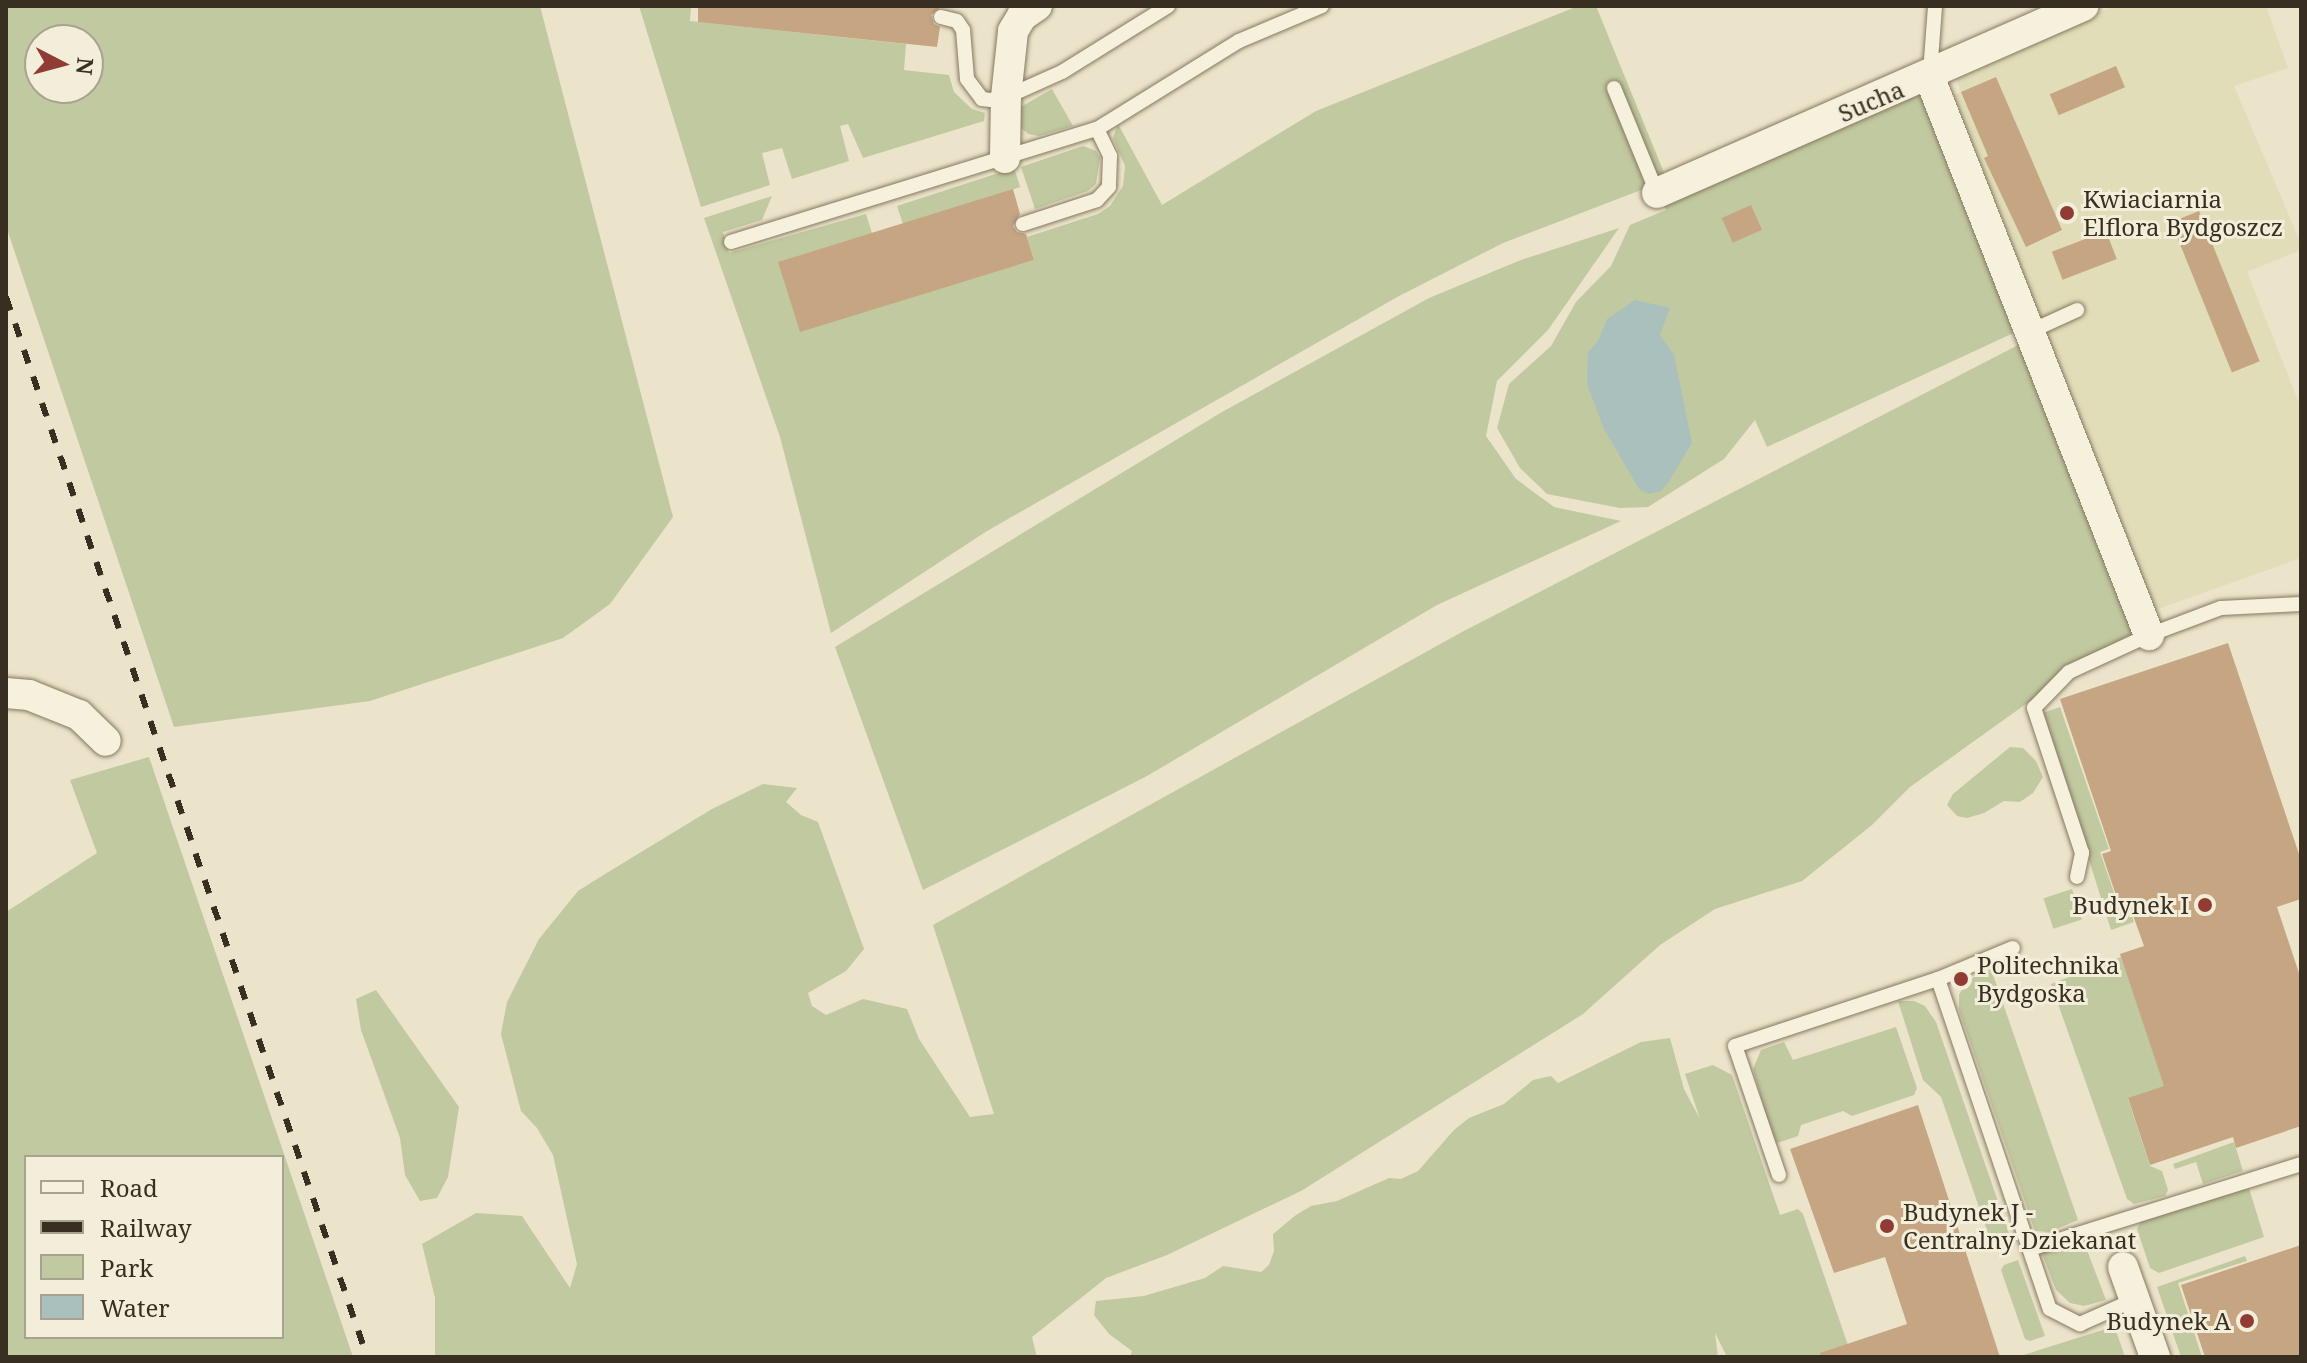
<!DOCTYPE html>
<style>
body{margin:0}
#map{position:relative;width:2307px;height:1363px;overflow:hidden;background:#ebe4ca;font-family:"Noto Serif",serif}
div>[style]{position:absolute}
.farmland>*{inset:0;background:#e0ddb8}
.green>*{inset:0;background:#c0c99f;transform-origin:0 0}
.water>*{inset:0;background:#aac0bc}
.building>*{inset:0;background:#c6a583;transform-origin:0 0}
.roads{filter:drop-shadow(0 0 2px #877860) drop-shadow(0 0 2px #877860)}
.lane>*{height:14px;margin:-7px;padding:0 7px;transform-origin:7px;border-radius:7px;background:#f6f1dd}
.street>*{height:30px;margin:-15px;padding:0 15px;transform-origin:15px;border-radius:15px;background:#f6f1dd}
.rail>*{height:6px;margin-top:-3px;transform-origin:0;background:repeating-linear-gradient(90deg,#382f22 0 14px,transparent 0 28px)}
.dots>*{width:22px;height:22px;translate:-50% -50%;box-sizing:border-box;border:4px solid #f3eed9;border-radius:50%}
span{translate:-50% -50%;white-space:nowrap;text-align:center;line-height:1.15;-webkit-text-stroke:6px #f3eed9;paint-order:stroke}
.street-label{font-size:24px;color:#382f22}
.poi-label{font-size:24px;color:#382f22}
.left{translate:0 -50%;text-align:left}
.right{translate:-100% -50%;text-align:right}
.frame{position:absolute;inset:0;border:8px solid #382f22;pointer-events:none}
.legend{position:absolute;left:24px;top:1155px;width:260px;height:184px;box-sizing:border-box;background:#f3eed9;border:2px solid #a8a290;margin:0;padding:10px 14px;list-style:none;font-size:24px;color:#382f22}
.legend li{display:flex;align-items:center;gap:16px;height:40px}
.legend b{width:40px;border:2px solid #a8a290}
.north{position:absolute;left:24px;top:24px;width:80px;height:80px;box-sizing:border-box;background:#f3eed9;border:2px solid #a8a290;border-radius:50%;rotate:96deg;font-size:22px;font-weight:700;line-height:32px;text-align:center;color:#382f22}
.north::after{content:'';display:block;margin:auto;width:28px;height:36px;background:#903c35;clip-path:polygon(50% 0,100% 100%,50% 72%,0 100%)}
</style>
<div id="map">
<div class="farmland">
<div style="clip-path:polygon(2114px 6px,2266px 6px,2288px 68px,2234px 86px,2301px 244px,2301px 250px,2247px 272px,2301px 408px,2301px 558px,2155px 610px,1947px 98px,1961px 92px,1954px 74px)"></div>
</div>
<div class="green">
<div style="clip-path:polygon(evenodd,6px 6px,540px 6px,673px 517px,610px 604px,563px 638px,370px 701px,174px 727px,6px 226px,6px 6px,40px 40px,88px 40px,88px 88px,40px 88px,40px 40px)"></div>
<div style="clip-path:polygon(639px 6px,691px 6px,690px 21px,906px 44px,904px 70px,949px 75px,954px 92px,972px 109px,985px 113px,984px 121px,863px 158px,848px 124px,840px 126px,849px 161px,792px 179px,782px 148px,762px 153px,770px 185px,701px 207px)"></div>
<div style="clip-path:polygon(1578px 6px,1596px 6px,1667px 180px,1503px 243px,1399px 296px,987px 531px,831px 633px,780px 437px,704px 218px,772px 196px,762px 220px,723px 232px,729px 253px,866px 214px,872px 233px,779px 262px,800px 331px,1034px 260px,1027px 237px,1098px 214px,1110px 206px,1123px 186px,1125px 166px,1113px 138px,1118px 124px,1162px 205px,1316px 111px)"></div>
<div style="clip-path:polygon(1927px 86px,2020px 330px,1767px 447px,1755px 420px,1724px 459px,1648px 507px,1620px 508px,1547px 494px,1520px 468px,1497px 428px,1509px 384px,1551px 346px,1576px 302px,1611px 266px,1630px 225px,1666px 210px,1662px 200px)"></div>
<div style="clip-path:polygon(1052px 89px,1073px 126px,1039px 136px,1028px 134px,1021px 128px,1019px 108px)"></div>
<div style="clip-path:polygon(1083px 146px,1096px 151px,1100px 158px,1096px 184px,1088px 191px,1035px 209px,1021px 167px)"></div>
<div style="left:1014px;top:168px;width:20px;height:123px;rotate:72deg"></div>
<div style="clip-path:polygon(1619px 228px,1548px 330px,1497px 381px,1486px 436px,1516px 479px,1554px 507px,1621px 521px,1437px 605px,1147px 776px,923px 890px,835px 647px,1222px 412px,1429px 298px,1521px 260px)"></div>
<div style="clip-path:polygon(2024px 342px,2137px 632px,2061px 671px,2037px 696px,1910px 787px,1872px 825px,1802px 881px,1715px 909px,1660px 945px,1583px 1014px,1301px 1191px,1167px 1255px,1106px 1278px,1032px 1337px,1037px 1357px,435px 1357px,435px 1298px,422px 1244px,476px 1213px,522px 1216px,570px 1288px,577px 1264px,553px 1155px,537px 1128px,521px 1111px,501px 1034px,507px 1002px,539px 939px,578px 891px,605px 874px,712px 809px,763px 784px,797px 788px,786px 802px,801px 815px,818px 822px,864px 949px,846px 971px,808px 993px,812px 1006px,826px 1015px,863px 999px,907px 1009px,919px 1039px,970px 1117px,994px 1114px,933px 925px,1462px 632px)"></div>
<div style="clip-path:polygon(2060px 707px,2109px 849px,2100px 852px,2119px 907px,2128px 905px,2134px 922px,2111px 930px,2043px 713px)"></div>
<div style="clip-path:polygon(2010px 747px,2023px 748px,2036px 761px,2043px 777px,2033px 793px,2020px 802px,2004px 801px,1984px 813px,1967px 818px,1957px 816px,1947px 805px,1953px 794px)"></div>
<div style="clip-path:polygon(evenodd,149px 757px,353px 1357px,6px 1357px,6px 912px,97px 853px,70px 780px,149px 757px,282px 1157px,282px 1337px,26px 1337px,26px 1157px,282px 1157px)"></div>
<div style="left:2072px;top:889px;width:32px;height:30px;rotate:72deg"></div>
<div style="clip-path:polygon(2121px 957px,2167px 1086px,2128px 1099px,2150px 1166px,2162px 1171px,2168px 1190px,2165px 1196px,2134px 1204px,2127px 1199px,2051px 984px)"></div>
<div style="clip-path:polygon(1991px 969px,2078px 1220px,2049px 1232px,2035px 1231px,1959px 1010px,1959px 995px,1967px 981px)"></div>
<div style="clip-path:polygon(376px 990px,459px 1107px,448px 1177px,437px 1198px,420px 1201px,405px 1175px,400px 1138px,361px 1030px,356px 999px)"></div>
<div style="clip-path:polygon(1898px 1001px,1914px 1001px,1925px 1006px,1936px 1022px,2011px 1239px,1998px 1244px,1991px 1242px,1941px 1097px,1923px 1080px)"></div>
<div style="clip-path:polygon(1896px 1027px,1917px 1088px,1914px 1095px,1852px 1116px,1843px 1111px,1801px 1125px,1798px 1136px,1774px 1144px,1753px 1069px,1761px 1050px,1784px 1042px,1793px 1060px)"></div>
<div style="clip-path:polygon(1670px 1038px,1684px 1089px,1700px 1119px,1685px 1074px,1713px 1065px,1732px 1075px,1780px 1215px,1798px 1209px,1803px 1214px,1852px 1357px,1727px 1357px,1715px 1333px,1718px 1357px,1130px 1357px,1132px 1351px,1109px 1334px,1094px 1315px,1096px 1301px,1144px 1296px,1205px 1278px,1223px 1266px,1261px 1272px,1269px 1265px,1274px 1251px,1273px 1234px,1296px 1215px,1311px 1206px,1337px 1201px,1389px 1178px,1401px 1179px,1418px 1171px,1454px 1130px,1469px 1118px,1504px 1104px,1533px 1080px,1551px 1076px,1558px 1083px,1641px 1042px)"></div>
<div style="clip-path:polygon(2234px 1142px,2243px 1171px,2203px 1184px,2196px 1162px,2175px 1169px,2173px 1164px)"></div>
<div style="clip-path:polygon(2248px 1185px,2264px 1237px,2159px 1273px,2150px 1268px,2137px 1229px,2142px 1219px)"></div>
<div style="clip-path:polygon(2082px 1237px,2106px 1300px,2084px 1306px,2070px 1303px,2056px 1290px,2041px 1251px)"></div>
<div style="clip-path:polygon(2245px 1256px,2247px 1261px,2178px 1283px,2202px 1357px,2181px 1357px,2157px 1287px)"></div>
<div style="clip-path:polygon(2018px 1260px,2045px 1336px,2030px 1341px,2025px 1339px,2001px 1270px,2004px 1265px)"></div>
<div style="clip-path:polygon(2115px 1328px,2125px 1357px,2017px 1357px,2106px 1329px)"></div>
</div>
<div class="water">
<div style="clip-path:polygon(1635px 300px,1670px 308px,1660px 335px,1674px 355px,1692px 443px,1668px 483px,1661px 491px,1649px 494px,1639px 489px,1604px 429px,1587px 384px,1588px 352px,1598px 341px,1607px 319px)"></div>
</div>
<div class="building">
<div style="clip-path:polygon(698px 6px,942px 6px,931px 15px,934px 24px,940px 27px,937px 47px,698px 22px)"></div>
<div style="left:2116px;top:66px;width:23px;height:72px;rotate:67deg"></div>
<div style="clip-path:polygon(1996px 77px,2062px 230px,2026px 247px,1984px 158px,1988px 156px,1961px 92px)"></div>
<div style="clip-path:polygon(1013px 189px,1020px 214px,1013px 226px,1017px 232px,1026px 234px,1034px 260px,800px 332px,778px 262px)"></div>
<div style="left:1751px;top:205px;width:27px;height:32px;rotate:66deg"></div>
<div style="left:2199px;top:211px;width:162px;height:30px;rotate:68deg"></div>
<div style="left:2106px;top:231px;width:30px;height:58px;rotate:69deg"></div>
<div style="clip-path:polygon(2228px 643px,2301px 860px,2301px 899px,2277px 907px,2301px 979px,2301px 1126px,2236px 1148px,2233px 1137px,2150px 1165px,2128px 1098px,2164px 1086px,2120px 954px,2144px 946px,2129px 904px,2120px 907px,2102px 854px,2111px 851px,2060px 699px)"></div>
<div style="clip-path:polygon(1918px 1105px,2000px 1357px,1821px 1357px,1820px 1353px,1907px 1324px,1885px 1257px,1834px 1273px,1790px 1149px)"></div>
<div style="clip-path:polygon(2301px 1245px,2301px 1357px,2205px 1357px,2181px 1285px)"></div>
</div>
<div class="roads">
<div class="lane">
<div style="left:941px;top:17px;width:16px;rotate:14deg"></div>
<div style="left:957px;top:21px;width:11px;rotate:56deg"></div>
<div style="left:963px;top:30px;width:49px;rotate:85.3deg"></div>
<div style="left:967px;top:79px;width:25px;rotate:53deg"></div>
<div style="left:982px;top:99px;width:9px;rotate:6deg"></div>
<div style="left:991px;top:100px;width:15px;rotate:-11deg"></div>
<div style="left:1006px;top:97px;width:61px;rotate:-24.1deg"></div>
<div style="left:1062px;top:72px;width:125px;rotate:-31.9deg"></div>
<div style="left:1930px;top:73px;width:67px;rotate:-85.7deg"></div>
<div style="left:1614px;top:88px;width:113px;rotate:67.7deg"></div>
<div style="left:1097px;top:129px;width:167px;rotate:-31.8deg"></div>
<div style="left:1239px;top:41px;width:90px;rotate:-22.9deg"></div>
<div style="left:731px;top:242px;width:383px;rotate:-17.2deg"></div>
<div style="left:1097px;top:129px;width:30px;rotate:64deg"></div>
<div style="left:1110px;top:156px;width:31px;rotate:92deg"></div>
<div style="left:1109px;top:187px;width:18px;rotate:133deg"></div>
<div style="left:1097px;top:200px;width:78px;rotate:162deg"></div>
<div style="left:2029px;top:332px;width:53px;rotate:-24.6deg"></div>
<div style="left:2077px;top:877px;width:25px;rotate:-78deg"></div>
<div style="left:2082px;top:853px;width:153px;rotate:-108.3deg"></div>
<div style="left:2034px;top:708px;width:50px;rotate:-45.8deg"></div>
<div style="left:2069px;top:672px;width:88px;rotate:-24.8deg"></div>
<div style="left:2149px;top:635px;width:77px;rotate:-20.6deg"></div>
<div style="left:2221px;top:608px;width:80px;rotate:-2.9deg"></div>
<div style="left:1938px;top:979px;width:81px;rotate:-22.5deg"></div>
<div style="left:1779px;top:1175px;width:136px;rotate:-108.8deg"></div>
<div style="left:1735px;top:1046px;width:214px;rotate:-18.3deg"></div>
<div style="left:1938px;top:979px;width:348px;rotate:71.3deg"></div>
<div style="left:2050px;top:1309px;width:34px;rotate:27deg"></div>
<div style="left:2080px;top:1324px;width:61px;rotate:-24.1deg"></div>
<div style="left:2030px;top:1249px;width:284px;rotate:-17.4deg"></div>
</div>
<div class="street">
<div style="left:1929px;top:76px;width:601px;rotate:68.52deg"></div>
<div style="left:1005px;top:158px;width:61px;rotate:-89.1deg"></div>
<div style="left:1006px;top:97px;width:66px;rotate:-83.9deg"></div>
<div style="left:1013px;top:31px;width:17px;rotate:-59deg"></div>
<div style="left:1022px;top:16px;width:18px;rotate:-34deg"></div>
<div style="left:1657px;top:193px;width:466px;rotate:-23.7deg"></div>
<div style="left:6px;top:693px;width:23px;rotate:5deg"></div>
<div style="left:29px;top:695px;width:54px;rotate:21.8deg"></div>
<div style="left:79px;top:715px;width:37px;rotate:44deg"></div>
<div style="left:2123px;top:1267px;width:96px;rotate:70.4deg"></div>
</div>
</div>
<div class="rail">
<div style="left:6px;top:297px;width:1120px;rotate:71.19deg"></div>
</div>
<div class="dots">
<div style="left:2067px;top:213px;background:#903c35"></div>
<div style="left:2205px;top:905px;background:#903c35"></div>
<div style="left:1961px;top:979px;background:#903c35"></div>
<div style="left:1887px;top:1226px;background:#903c35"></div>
<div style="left:2247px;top:1321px;background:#903c35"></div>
</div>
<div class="street-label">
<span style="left:1871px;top:101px;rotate:-23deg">Sucha</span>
</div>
<div class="poi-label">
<span class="left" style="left:2083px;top:213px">Kwiaciarnia<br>Elflora Bydgoszcz</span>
<span class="right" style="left:2189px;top:905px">Budynek I</span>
<span class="left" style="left:1977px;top:979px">Politechnika<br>Bydgoska</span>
<span class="left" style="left:1903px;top:1226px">Budynek J -<br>Centralny Dziekanat</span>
<span class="right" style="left:2231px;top:1321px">Budynek A</span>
</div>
<div class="frame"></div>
<ul class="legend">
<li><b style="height:10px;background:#f6f1dd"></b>Road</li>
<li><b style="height:10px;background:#382f22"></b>Railway</li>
<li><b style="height:22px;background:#c0c99f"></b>Park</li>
<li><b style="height:22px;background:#aac0bc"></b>Water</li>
</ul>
<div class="north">N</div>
</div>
